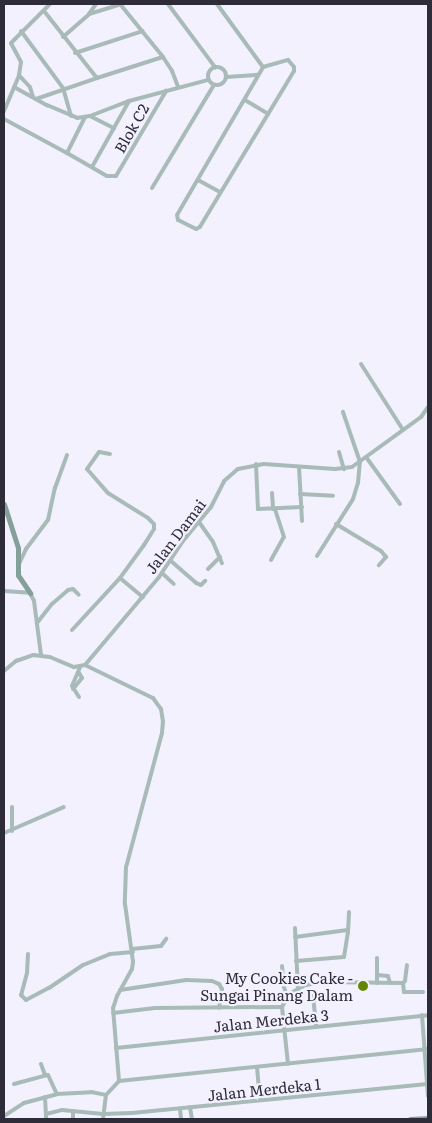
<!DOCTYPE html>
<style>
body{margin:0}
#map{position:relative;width:432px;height:1123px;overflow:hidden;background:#f3f1fe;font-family:Literata,serif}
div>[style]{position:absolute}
.street>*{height:4px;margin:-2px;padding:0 2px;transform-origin:2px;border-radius:2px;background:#a9bbb8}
.street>.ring{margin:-2px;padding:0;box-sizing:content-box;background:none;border:4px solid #a9bbb8;border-radius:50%}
.secondary>*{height:5px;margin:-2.5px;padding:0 2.5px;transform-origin:2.5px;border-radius:2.5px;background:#85a09b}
.dots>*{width:14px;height:14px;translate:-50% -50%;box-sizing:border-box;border:2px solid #f3f1fe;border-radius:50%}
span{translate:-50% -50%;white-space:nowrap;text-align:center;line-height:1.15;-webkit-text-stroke:4.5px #f3f1fe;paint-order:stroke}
.street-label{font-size:15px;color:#2f2c39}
.poi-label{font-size:15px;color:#2f2c39}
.right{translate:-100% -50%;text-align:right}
.frame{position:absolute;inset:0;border:5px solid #2f2c39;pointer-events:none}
</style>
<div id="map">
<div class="street">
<div style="left:120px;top:4px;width:68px;rotate:50.9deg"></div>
<div style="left:163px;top:57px;width:17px;rotate:57deg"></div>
<div style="left:172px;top:71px;width:17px;rotate:69deg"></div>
<div style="left:168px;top:4px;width:79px;rotate:53.3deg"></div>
<div style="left:217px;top:4px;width:78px;rotate:53.9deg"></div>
<div style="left:44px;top:11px;width:85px;rotate:51.7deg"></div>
<div style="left:97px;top:78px;width:69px;rotate:-17.7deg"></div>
<div style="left:89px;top:14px;width:12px;rotate:-55deg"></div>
<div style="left:21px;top:31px;width:71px;rotate:53.6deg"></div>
<div style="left:63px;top:88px;width:29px;rotate:74deg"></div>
<div style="left:63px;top:37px;width:35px;rotate:-41deg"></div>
<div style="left:89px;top:14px;width:34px;rotate:-17deg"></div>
<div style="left:75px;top:53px;width:71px;rotate:-17.9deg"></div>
<div style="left:288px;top:60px;width:9px;rotate:49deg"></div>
<div style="left:294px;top:67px;width:4px;rotate:90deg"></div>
<div style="left:294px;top:71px;width:182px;rotate:121.1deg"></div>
<div style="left:200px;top:227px;width:4px;rotate:153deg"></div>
<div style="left:196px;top:229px;width:20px;rotate:-153deg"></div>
<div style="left:178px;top:220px;width:5px;rotate:-101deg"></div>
<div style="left:177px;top:215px;width:171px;rotate:-59.8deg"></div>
<div style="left:263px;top:67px;width:26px;rotate:-16deg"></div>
<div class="ring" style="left:208px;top:67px;width:14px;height:14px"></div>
<div style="left:226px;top:77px;width:32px;rotate:-4deg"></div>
<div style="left:14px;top:87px;width:38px;rotate:29deg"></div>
<div style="left:47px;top:105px;width:33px;rotate:23deg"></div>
<div style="left:77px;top:118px;width:13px;rotate:-9deg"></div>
<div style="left:90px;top:116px;width:42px;rotate:-21deg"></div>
<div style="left:129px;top:101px;width:82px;rotate:-14.9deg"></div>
<div style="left:33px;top:97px;width:10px;rotate:-107deg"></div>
<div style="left:30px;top:87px;width:16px;rotate:-133deg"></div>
<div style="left:19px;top:75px;width:13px;rotate:-81deg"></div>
<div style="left:21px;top:62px;width:21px;rotate:-118deg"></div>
<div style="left:11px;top:43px;width:55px;rotate:-45deg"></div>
<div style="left:36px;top:99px;width:65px;rotate:-19deg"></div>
<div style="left:245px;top:100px;width:27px;rotate:31deg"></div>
<div style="left:4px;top:111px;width:39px;rotate:-67deg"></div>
<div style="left:90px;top:116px;width:27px;rotate:27deg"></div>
<div style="left:4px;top:119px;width:72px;rotate:28.4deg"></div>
<div style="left:67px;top:153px;width:40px;rotate:-63.4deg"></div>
<div style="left:67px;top:153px;width:46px;rotate:29.9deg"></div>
<div style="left:107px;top:176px;width:9px"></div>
<div style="left:116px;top:176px;width:99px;rotate:-59.5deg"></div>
<div style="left:92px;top:167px;width:76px;rotate:-60.7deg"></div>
<div style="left:198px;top:180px;width:25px;rotate:29deg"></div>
<div style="left:152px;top:188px;width:120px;rotate:-59deg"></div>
<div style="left:361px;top:364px;width:78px;rotate:57.5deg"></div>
<div style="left:339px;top:452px;width:18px;rotate:74deg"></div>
<div style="left:110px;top:454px;width:11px;rotate:-170deg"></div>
<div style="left:99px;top:452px;width:21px;rotate:125deg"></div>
<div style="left:87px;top:469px;width:32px;rotate:49deg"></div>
<div style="left:108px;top:493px;width:47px;rotate:32deg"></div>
<div style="left:148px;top:518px;width:8px;rotate:45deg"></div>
<div style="left:154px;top:524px;width:5px;rotate:90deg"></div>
<div style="left:154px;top:529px;width:19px;rotate:122deg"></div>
<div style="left:144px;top:545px;width:41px;rotate:126deg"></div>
<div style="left:120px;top:578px;width:30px;rotate:40deg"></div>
<div style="left:366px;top:457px;width:58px;rotate:54.1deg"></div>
<div style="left:256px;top:464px;width:45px;rotate:87.5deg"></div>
<div style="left:258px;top:509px;width:44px;rotate:-2.6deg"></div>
<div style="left:299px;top:467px;width:54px;rotate:86.8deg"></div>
<div style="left:272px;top:493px;width:16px;rotate:86deg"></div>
<div style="left:300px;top:494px;width:33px;rotate:3deg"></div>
<div style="left:199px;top:522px;width:24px;rotate:55deg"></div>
<div style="left:213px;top:542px;width:23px;rotate:67deg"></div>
<div style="left:336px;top:524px;width:52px;rotate:31deg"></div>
<div style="left:381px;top:551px;width:8px;rotate:50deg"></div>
<div style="left:386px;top:557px;width:11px;rotate:131deg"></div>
<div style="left:317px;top:556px;width:67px;rotate:-57.7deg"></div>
<div style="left:353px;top:499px;width:17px;rotate:-73deg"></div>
<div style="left:358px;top:483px;width:21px;rotate:-85deg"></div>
<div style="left:360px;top:462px;width:53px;rotate:-108.8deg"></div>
<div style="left:271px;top:560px;width:26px;rotate:-61deg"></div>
<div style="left:284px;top:537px;width:29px;rotate:-108deg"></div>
<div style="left:171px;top:561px;width:33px;rotate:41deg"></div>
<div style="left:196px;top:583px;width:5px;rotate:22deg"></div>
<div style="left:201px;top:585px;width:6px;rotate:-45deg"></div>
<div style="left:19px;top:564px;width:17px;rotate:-65deg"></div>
<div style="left:26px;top:549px;width:36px;rotate:-53deg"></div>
<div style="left:48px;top:520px;width:33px;rotate:-78deg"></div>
<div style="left:55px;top:488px;width:35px;rotate:-70deg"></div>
<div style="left:208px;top:569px;width:17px;rotate:-45deg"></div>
<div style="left:162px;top:573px;width:16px;rotate:43deg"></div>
<div style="left:4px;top:591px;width:26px;rotate:4deg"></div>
<div style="left:30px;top:593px;width:9px;rotate:63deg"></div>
<div style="left:34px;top:601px;width:54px;rotate:82.6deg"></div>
<div style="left:37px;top:623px;width:24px;rotate:-52deg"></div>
<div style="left:52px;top:604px;width:21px;rotate:-41deg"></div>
<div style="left:68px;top:590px;width:5px;rotate:-11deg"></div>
<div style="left:73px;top:589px;width:8px;rotate:45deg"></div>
<div style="left:72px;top:630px;width:71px;rotate:-47.3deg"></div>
<div style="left:85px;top:665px;width:76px;rotate:25.9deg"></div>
<div style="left:153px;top:698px;width:14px;rotate:54deg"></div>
<div style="left:161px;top:709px;width:12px;rotate:81deg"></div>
<div style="left:163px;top:721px;width:12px;rotate:95deg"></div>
<div style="left:162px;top:733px;width:139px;rotate:105deg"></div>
<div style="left:126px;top:867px;width:37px;rotate:92deg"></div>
<div style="left:125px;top:904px;width:59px;rotate:82.1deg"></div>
<div style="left:133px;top:962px;width:7px;rotate:98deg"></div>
<div style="left:132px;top:969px;width:31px;rotate:119deg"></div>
<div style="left:117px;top:996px;width:13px;rotate:108deg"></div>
<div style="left:113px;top:1008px;width:73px;rotate:85.3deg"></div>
<div style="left:4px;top:671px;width:16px;rotate:-40deg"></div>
<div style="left:16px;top:661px;width:18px;rotate:-19deg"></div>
<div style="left:33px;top:655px;width:17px;rotate:7deg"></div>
<div style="left:50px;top:657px;width:26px;rotate:23deg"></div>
<div style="left:74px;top:667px;width:11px;rotate:-10deg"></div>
<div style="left:85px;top:665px;width:115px;rotate:-49.9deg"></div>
<div style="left:159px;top:577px;width:43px;rotate:-56.3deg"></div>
<div style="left:183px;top:541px;width:44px;rotate:-50.5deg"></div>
<div style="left:211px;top:507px;width:29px;rotate:-63deg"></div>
<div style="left:224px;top:481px;width:18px;rotate:-41deg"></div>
<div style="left:238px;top:469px;width:26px;rotate:-11deg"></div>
<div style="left:264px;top:464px;width:71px;rotate:4deg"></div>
<div style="left:335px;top:469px;width:17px;rotate:-7deg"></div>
<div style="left:352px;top:467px;width:85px;rotate:-35.9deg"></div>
<div style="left:421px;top:417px;width:12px;rotate:-55deg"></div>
<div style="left:73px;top:689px;width:14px;rotate:-51deg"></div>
<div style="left:82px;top:678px;width:6px;rotate:-121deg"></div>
<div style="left:79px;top:697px;width:13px;rotate:-122deg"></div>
<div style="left:72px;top:686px;width:21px;rotate:-67deg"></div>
<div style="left:12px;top:831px;width:24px;rotate:-90deg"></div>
<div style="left:4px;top:833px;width:65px;rotate:-23.4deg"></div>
<div style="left:295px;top:928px;width:61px;rotate:87.2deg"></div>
<div style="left:295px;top:937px;width:53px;rotate:-7.5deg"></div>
<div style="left:132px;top:949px;width:29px;rotate:-6deg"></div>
<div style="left:161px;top:946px;width:9px;rotate:-54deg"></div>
<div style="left:28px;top:954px;width:19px;rotate:93deg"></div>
<div style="left:27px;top:973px;width:23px;rotate:105deg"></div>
<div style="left:21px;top:995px;width:7px;rotate:45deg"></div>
<div style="left:26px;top:1000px;width:26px;rotate:-28deg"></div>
<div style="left:49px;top:988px;width:41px;rotate:-34.1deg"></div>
<div style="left:83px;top:965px;width:29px;rotate:-22deg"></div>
<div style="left:110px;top:954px;width:23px;rotate:-5deg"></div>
<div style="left:377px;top:958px;width:25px;rotate:90deg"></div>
<div style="left:296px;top:961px;width:48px;rotate:-4.8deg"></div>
<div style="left:344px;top:957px;width:25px;rotate:-81deg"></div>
<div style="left:348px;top:932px;width:20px;rotate:-87deg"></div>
<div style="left:282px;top:966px;width:21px;rotate:85deg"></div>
<div style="left:284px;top:987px;width:9px;rotate:72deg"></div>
<div style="left:377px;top:975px;width:11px;rotate:5deg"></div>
<div style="left:388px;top:976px;width:7px;rotate:74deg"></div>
<div style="left:403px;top:983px;width:3px;rotate:-45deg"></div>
<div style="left:405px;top:981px;width:16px;rotate:-83deg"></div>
<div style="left:120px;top:990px;width:67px;rotate:-8.6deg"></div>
<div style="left:186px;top:980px;width:26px;rotate:2deg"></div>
<div style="left:212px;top:981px;width:8px;rotate:23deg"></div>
<div style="left:219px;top:984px;width:6px;rotate:59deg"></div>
<div style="left:222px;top:989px;width:19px;rotate:99deg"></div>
<div style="left:313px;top:996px;width:31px;rotate:84deg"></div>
<div style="left:282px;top:1007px;width:57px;rotate:84deg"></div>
<div style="left:113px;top:1013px;width:42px;rotate:-6.8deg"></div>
<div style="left:155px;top:1008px;width:127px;rotate:-0.5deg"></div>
<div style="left:282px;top:1007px;width:15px;rotate:-62deg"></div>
<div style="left:289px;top:994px;width:19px;rotate:-28deg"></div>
<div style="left:306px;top:985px;width:15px;rotate:-11deg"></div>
<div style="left:321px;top:982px;width:82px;rotate:0.7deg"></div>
<div style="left:403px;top:983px;width:9px;rotate:84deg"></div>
<div style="left:404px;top:992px;width:19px"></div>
<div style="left:422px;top:1015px;width:81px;rotate:85.8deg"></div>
<div style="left:116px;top:1048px;width:314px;rotate:-6deg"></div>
<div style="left:41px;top:1064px;width:12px;rotate:70deg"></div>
<div style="left:257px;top:1067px;width:33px;rotate:85deg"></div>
<div style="left:119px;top:1081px;width:311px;rotate:-5.9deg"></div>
<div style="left:14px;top:1084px;width:35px;rotate:-15deg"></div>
<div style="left:48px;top:1075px;width:21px;rotate:65deg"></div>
<div style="left:45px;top:1097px;width:22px;rotate:87deg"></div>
<div style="left:190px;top:1107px;width:12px;rotate:81deg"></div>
<div style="left:180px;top:1109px;width:10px;rotate:84deg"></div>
<div style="left:46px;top:1114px;width:16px;rotate:-14deg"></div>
<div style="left:62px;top:1110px;width:41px;rotate:5.6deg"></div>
<div style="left:103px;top:1114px;width:29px;rotate:-2deg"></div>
<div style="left:132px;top:1113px;width:297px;rotate:-5.6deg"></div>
<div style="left:4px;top:1116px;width:24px;rotate:-33deg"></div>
<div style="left:24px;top:1103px;width:34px;rotate:-15deg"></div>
<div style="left:57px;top:1094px;width:34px;rotate:-3deg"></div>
<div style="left:91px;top:1092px;width:15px;rotate:11deg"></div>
<div style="left:73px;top:1119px;width:8px;rotate:-90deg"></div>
<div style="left:103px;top:1119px;width:24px;rotate:-83deg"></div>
<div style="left:106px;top:1095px;width:19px;rotate:-47deg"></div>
</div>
<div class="secondary">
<div style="left:4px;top:504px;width:46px;rotate:72.3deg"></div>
<div style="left:18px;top:548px;width:27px;rotate:90deg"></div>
<div style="left:18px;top:575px;width:22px;rotate:56deg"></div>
<div style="left:410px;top:1119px;width:18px;rotate:-3deg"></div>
</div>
<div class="dots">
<div style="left:363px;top:986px;background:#658601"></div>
</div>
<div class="street-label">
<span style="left:131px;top:128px;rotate:-60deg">Blok C2</span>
<span style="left:175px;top:536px;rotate:-53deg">Jalan Damai</span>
<span style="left:271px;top:1020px;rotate:-6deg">Jalan Merdeka 3</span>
<span style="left:264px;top:1089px;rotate:-6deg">Jalan Merdeka 1</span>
</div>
<div class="poi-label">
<span class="right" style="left:353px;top:986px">My Cookies Cake -<br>Sungai Pinang Dalam</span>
</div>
<div class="frame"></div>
</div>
